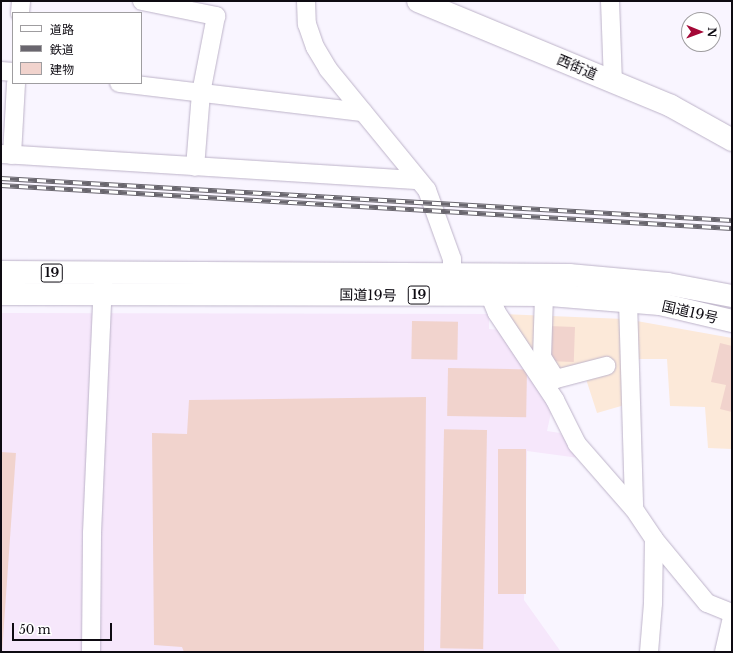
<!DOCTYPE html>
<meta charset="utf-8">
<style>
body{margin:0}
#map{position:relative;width:733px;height:653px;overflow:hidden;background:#f9f5ff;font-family:"Libre Baskerville","Noto Sans JP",serif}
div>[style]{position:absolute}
.commercial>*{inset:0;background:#fce9d9}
.industrial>*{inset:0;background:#f6e7fb}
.building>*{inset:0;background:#f1d3cd;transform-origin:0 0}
.roads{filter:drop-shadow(0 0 1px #bdb3c9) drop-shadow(0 0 1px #bdb3c9)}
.minor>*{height:18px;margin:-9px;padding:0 9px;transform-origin:9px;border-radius:9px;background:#fff}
.major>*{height:22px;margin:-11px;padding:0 11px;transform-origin:11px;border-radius:11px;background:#fff}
.highway>*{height:22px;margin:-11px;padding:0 11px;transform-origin:11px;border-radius:11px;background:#fff}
.rail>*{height:4.5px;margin-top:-2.25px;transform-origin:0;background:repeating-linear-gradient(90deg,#fff 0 9px,#69666e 0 18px);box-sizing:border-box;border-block:1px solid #69666e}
span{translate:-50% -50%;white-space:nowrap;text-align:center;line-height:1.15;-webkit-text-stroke:3.5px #fff;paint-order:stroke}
.shield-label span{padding:1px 3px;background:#fff;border:1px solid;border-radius:3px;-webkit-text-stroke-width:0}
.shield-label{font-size:13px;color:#0e0b12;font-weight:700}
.street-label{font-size:14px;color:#0e0b12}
.frame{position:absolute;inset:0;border:2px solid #0e0b12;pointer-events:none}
.legend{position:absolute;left:12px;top:12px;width:130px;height:72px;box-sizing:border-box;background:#fff;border:1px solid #9f9da0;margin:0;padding:5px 7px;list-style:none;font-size:12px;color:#0e0b12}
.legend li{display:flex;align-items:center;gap:8px;height:20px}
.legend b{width:20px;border:1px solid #9f9da0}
.north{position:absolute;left:681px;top:12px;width:40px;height:40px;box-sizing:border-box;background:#fff;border:1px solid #9f9da0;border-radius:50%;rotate:91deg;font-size:11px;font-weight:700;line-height:16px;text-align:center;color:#0e0b12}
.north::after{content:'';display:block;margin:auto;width:14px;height:18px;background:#a40837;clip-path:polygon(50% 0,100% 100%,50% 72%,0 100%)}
.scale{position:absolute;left:12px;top:623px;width:100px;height:18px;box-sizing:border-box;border:2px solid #0e0b12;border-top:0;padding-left:5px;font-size:12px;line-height:14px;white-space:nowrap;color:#0e0b12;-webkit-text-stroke:3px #fff;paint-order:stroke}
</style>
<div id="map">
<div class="commercial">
<div style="clip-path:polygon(503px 314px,624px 319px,628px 404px,597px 413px,586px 379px,552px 390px)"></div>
<div style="clip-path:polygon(631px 320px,732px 338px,732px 449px,708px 448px,705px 407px,670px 406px,667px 359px,637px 359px)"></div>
</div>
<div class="industrial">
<div style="clip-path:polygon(1px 313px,492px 314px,494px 319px,489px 319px,489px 329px,503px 330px,552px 408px,547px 431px,560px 433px,579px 458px,527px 451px,524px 600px,561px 652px,1px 652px)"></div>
</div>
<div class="building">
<div style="left:412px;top:321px;width:46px;height:38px;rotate:1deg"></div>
<div style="left:548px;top:326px;width:27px;height:35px;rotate:2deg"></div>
<div style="clip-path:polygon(720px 343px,732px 346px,732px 412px,720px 409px,726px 385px,711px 382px)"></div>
<div style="left:448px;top:368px;width:79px;height:48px;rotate:1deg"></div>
<div style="clip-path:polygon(426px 397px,424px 652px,184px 652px,182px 647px,154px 645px,152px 433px,187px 434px,189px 400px)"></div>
<div style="left:487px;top:430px;width:219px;height:43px;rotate:91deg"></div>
<div style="left:498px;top:449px;width:28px;height:145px"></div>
<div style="left:1px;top:452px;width:15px;height:200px;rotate:4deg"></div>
</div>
<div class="roads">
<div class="minor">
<div style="left:142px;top:1px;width:76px;rotate:11.5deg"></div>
<div style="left:216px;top:16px;width:78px;rotate:101deg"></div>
<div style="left:201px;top:93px;width:74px;rotate:94.6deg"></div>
<div style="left:306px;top:1px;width:23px;rotate:88deg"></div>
<div style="left:307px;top:24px;width:24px;rotate:71deg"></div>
<div style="left:315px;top:47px;width:26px;rotate:59deg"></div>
<div style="left:328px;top:69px;width:156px;rotate:50.7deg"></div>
<div style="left:427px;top:190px;width:73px;rotate:70.1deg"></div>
<div style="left:452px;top:259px;width:14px;rotate:90deg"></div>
<div style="left:610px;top:1px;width:81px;rotate:87.9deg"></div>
<div style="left:20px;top:13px;width:12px;rotate:-85deg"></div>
<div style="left:1px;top:71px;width:12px;rotate:5deg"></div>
<div style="left:119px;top:83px;width:246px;rotate:6.8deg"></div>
<div style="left:1px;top:154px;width:418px;rotate:3.6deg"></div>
<div style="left:12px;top:155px;width:72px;rotate:-86.8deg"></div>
<div style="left:544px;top:295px;width:62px;rotate:91.8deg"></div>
<div style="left:542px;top:357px;width:26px;rotate:58deg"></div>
<div style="left:556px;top:379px;width:52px;rotate:-14.6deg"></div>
<div style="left:490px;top:296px;width:18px;rotate:68deg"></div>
<div style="left:497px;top:313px;width:105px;rotate:56.3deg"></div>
<div style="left:555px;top:400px;width:49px;rotate:63.4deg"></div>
<div style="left:577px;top:444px;width:86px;rotate:48.8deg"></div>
<div style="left:634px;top:509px;width:36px;rotate:56deg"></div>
<div style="left:654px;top:539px;width:83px;rotate:50.4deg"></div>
<div style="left:707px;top:603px;width:27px;rotate:22deg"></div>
<div style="left:628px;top:301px;width:208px;rotate:88.3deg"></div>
<div style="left:91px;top:652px;width:119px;rotate:-89.5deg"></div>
<div style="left:92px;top:533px;width:252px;rotate:-87.5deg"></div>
<div style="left:649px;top:652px;width:49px;rotate:-85.3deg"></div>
<div style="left:653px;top:603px;width:64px;rotate:-89.1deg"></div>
<div style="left:724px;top:652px;width:36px;rotate:-77deg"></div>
</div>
<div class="major">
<div style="left:418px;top:1px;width:274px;rotate:22.5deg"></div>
<div style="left:671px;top:106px;width:70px;rotate:29.1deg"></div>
</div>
<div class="highway">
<div style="left:1px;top:272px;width:568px;rotate:0.3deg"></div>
<div style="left:569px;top:275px;width:99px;rotate:5.2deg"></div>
<div style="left:668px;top:284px;width:65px;rotate:10.6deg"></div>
<div style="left:1px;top:294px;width:549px;rotate:0.1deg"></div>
<div style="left:550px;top:295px;width:110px;rotate:4.7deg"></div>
<div style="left:660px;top:304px;width:74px;rotate:13.3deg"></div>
</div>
</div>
<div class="rail">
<div style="left:1px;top:178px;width:732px;rotate:3.29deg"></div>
<div style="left:1px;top:185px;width:732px;rotate:3.37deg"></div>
</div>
<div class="shield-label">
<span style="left:52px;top:273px">19</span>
<span style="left:419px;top:295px">19</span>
</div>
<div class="street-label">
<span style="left:577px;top:67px;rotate:23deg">西街道</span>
<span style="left:368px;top:295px;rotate:1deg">国道19号</span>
<span style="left:690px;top:312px;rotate:13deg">国道19号</span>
</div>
<div class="frame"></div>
<ul class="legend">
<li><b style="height:5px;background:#fff"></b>道路</li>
<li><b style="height:5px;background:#69666e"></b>鉄道</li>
<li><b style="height:11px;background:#f1d3cd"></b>建物</li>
</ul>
<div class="north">N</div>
<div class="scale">50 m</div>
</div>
